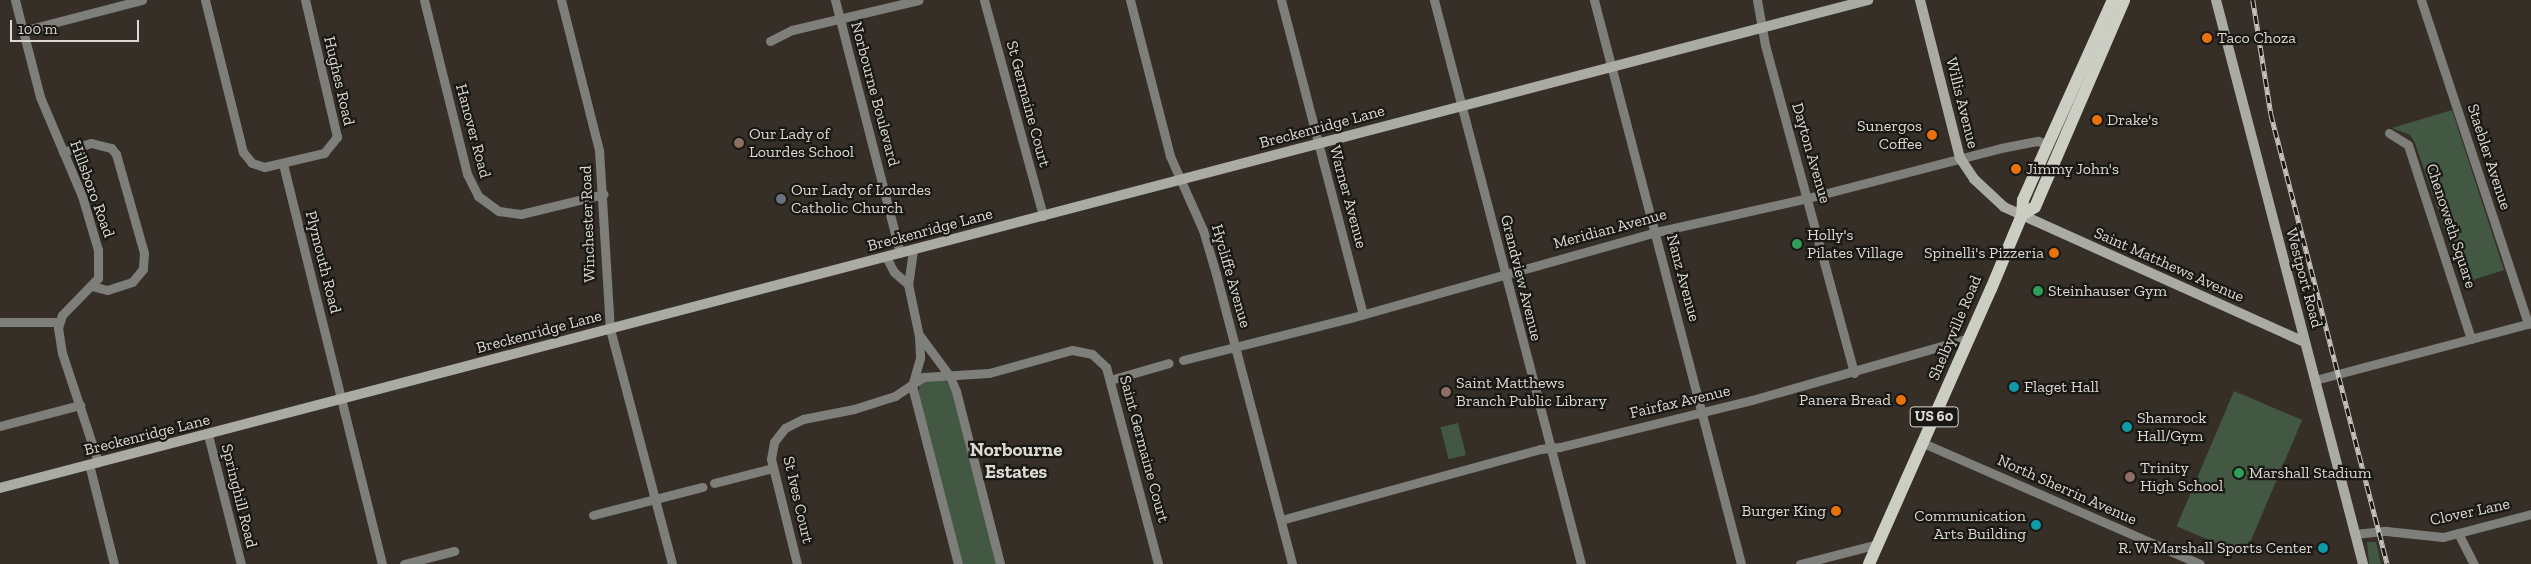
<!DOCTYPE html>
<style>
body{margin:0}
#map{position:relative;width:2531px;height:564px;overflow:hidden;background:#352f27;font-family:"Zilla Slab",serif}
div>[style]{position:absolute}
.green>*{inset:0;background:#435842;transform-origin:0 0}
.minor>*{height:9px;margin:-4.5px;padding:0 4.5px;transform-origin:4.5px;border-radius:4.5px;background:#7e7f7a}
.secondary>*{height:10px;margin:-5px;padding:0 5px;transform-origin:5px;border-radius:5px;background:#aaaba3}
.primary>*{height:12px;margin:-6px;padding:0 6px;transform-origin:6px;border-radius:6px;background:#cccdc3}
.rail>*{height:4.5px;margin-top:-2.25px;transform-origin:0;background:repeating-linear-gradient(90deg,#1a1814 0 8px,#c6c3bd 0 16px);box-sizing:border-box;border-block:1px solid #c6c3bd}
.dots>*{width:14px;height:14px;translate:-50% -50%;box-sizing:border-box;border:2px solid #1a1814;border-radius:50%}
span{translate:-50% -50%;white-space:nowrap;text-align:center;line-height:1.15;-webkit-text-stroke:4.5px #1a1814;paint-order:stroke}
.shield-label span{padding:1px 4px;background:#1a1814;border:1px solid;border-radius:4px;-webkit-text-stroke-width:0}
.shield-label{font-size:15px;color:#dcd9d3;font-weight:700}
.poi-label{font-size:16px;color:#dcd9d3}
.left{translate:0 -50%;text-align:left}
.right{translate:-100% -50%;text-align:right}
.street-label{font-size:16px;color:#dcd9d3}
.quarter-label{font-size:19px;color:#dcd9d3;font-weight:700}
.scale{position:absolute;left:10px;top:20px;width:129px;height:22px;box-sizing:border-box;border:2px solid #dcd9d3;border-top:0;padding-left:6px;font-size:15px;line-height:18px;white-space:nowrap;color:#dcd9d3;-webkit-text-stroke:4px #1a1814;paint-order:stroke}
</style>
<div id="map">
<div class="green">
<div style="clip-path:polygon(2452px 110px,2504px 270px,2463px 283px,2415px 143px,2410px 135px,2392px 128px)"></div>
<div style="clip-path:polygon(926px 380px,945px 380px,952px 390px,997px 564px,961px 564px,918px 394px,920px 384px)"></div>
<div style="left:2234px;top:391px;width:74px;height:147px;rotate:23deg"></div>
<div style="left:1458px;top:423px;width:33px;height:18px;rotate:76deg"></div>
<div style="clip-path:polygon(2367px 542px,2376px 542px,2381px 564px,2369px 564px)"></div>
</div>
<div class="minor">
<div style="left:15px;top:0;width:100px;rotate:75.5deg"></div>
<div style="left:40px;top:97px;width:108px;rotate:67deg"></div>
<div style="left:82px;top:196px;width:56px;rotate:73.5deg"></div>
<div style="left:98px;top:250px;width:28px;rotate:90deg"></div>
<div style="left:98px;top:278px;width:52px;rotate:134.2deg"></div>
<div style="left:62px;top:315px;width:14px;rotate:107deg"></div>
<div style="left:58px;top:328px;width:25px;rotate:81deg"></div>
<div style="left:62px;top:353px;width:115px;rotate:71.7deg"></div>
<div style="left:205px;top:0;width:157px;rotate:76deg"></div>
<div style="left:243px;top:152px;width:14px;rotate:51deg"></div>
<div style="left:252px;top:163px;width:13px;rotate:18deg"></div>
<div style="left:264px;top:167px;width:62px;rotate:-13.1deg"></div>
<div style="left:324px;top:153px;width:21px;rotate:-51deg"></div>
<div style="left:337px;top:137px;width:141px;rotate:-103.1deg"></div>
<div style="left:424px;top:0;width:179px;rotate:76.1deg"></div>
<div style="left:467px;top:174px;width:25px;rotate:63deg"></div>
<div style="left:478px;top:196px;width:26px;rotate:36deg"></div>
<div style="left:499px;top:211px;width:22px;rotate:8deg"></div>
<div style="left:521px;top:214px;width:85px;rotate:-13.5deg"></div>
<div style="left:561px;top:0;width:155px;rotate:75.8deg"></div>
<div style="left:599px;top:150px;width:179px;rotate:86.5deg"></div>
<div style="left:610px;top:329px;width:243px;rotate:75.2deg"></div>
<div style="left:835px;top:0;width:261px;rotate:75.6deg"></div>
<div style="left:984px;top:0;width:224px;rotate:74.7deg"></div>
<div style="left:1130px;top:0;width:161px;rotate:75.6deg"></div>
<div style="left:1170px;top:156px;width:81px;rotate:66deg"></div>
<div style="left:1203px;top:230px;width:46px;rotate:73.5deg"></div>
<div style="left:1216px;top:274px;width:300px;rotate:75.3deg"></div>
<div style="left:1281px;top:0;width:325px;rotate:75.4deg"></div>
<div style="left:1434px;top:0;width:583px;rotate:75.39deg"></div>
<div style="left:1594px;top:0;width:583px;rotate:75.39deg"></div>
<div style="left:1757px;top:0;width:46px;rotate:79.9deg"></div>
<div style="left:1765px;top:45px;width:340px;rotate:74.8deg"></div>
<div style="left:2421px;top:0;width:341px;rotate:71.7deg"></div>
<div style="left:22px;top:31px;width:124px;rotate:-14.5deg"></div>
<div style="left:770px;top:41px;width:25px;rotate:-27deg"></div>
<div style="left:792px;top:30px;width:130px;rotate:-13.3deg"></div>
<div style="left:2389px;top:133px;width:22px;rotate:32deg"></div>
<div style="left:2408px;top:145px;width:204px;rotate:72deg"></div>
<div style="left:63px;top:152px;width:29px;rotate:-18deg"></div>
<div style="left:91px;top:143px;width:21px;rotate:14deg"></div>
<div style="left:111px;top:148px;width:8px;rotate:50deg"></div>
<div style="left:116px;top:154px;width:103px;rotate:74.2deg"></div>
<div style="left:144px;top:253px;width:16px;rotate:94deg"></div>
<div style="left:143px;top:269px;width:17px;rotate:130deg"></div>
<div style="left:132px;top:282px;width:26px;rotate:162deg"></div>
<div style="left:107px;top:290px;width:16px;rotate:-165deg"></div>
<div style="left:283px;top:164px;width:412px;rotate:76.1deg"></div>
<div style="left:913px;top:250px;width:34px;rotate:98deg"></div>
<div style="left:908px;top:284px;width:53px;rotate:78.1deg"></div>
<div style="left:919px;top:336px;width:22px;rotate:87deg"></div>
<div style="left:920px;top:358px;width:29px;rotate:106deg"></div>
<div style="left:912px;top:386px;width:184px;rotate:75.5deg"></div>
<div style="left:886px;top:257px;width:17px;rotate:62deg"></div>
<div style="left:894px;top:272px;width:18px;rotate:41deg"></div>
<div style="left:0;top:322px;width:59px"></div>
<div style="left:920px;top:336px;width:49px;rotate:53.4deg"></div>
<div style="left:949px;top:375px;width:17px;rotate:66deg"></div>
<div style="left:956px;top:391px;width:179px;rotate:75.7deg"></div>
<div style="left:1183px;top:360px;width:176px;rotate:-14.1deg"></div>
<div style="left:1354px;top:317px;width:314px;rotate:-15.7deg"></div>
<div style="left:1656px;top:232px;width:156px;rotate:-12.6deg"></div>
<div style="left:1808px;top:198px;width:199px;rotate:-14.5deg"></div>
<div style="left:2001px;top:148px;width:38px;rotate:-11deg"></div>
<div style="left:2038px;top:141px;width:11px;rotate:22deg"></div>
<div style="left:1110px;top:380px;width:61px;rotate:-16.1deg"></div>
<div style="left:2315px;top:380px;width:223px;rotate:-14.8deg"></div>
<div style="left:0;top:426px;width:83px;rotate:-14.7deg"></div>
<div style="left:208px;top:435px;width:133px;rotate:75.7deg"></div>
<div style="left:1923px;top:443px;width:302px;rotate:23.6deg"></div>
<div style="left:89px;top:464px;width:103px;rotate:76deg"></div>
<div style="left:714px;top:483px;width:61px;rotate:-14.3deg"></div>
<div style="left:593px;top:515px;width:113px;rotate:-14.4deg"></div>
<div style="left:1281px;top:520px;width:269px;rotate:-15.3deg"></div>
<div style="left:1540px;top:449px;width:20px;rotate:-6deg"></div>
<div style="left:1560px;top:447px;width:198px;rotate:-13.8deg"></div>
<div style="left:1752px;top:400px;width:226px;rotate:-15.9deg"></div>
<div style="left:2458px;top:533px;width:35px;rotate:63deg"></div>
<div style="left:2355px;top:534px;width:31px;rotate:-6deg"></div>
<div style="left:2386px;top:531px;width:57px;rotate:6deg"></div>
<div style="left:2443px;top:537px;width:91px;rotate:-14.6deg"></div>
<div style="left:404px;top:564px;width:52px;rotate:-14.6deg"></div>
<div style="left:797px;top:564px;width:108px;rotate:-103.9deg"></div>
<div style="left:771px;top:459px;width:17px;rotate:-80deg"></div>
<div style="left:774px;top:442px;width:18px;rotate:-52deg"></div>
<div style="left:785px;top:428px;width:20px;rotate:-27deg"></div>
<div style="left:803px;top:419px;width:52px;rotate:-11.1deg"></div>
<div style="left:854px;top:409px;width:43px;rotate:-17.6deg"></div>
<div style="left:895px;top:396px;width:34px;rotate:-34deg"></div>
<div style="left:923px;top:377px;width:66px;rotate:-3.5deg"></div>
<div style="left:989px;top:373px;width:86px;rotate:-15.5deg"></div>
<div style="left:1072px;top:350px;width:20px;rotate:11deg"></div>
<div style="left:1092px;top:354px;width:19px;rotate:43deg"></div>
<div style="left:1106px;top:367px;width:204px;rotate:75.2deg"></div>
<div style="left:1800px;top:564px;width:81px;rotate:-14.4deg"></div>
</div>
<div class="secondary">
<div style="left:1920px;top:0;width:163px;rotate:75.8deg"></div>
<div style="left:1960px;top:158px;width:25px;rotate:56deg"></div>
<div style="left:1974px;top:179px;width:41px;rotate:43deg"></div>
<div style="left:2004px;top:207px;width:330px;rotate:24.2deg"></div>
<div style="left:2216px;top:0;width:583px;rotate:75.39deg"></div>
<div style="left:0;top:488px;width:1931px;rotate:-14.64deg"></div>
</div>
<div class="primary">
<div style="left:2022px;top:215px;width:15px;rotate:-32deg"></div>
<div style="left:2035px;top:207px;width:225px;rotate:-66.7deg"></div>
<div style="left:1869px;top:564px;width:301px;rotate:-66.1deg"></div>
<div style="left:1991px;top:289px;width:80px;rotate:-67.3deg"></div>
<div style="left:2022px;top:215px;width:15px;rotate:-86deg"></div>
<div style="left:2023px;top:200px;width:219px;rotate:-65.8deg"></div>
</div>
<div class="rail">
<div style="left:2253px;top:0;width:115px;rotate:81deg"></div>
<div style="left:2271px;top:114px;width:465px;rotate:75.5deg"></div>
</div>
<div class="dots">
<div style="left:2207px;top:38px;background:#e8710a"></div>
<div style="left:2097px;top:120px;background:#e8710a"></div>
<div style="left:1932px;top:135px;background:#e8710a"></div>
<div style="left:739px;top:143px;background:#8d6e63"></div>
<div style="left:2016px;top:169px;background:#e8710a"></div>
<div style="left:781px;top:199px;background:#6b7280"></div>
<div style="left:1797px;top:244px;background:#2e9e5b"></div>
<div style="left:2054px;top:253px;background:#e8710a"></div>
<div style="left:2038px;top:291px;background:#2e9e5b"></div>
<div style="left:2014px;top:387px;background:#0f9aa8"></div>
<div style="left:1446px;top:392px;background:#8d6e63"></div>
<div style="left:1901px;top:400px;background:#e8710a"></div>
<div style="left:2127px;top:427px;background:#0f9aa8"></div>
<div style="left:2239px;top:473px;background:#2e9e5b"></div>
<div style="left:2130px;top:477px;background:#8d6e63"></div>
<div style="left:1836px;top:511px;background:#e8710a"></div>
<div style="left:2036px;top:525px;background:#0f9aa8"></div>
<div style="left:2323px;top:548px;background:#0f9aa8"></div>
</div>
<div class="shield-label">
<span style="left:1934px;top:417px">US 60</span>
</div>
<div class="poi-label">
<span class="left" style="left:2217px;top:38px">Taco Choza</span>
<span class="left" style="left:2107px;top:120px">Drake's</span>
<span class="right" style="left:1922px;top:135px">Sunergos<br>Coffee</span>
<span class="left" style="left:749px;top:143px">Our Lady of<br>Lourdes School</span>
<span class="left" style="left:2026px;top:169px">Jimmy John's</span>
<span class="left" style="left:791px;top:199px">Our Lady of Lourdes<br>Catholic Church</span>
<span class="left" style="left:1807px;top:244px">Holly's<br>Pilates Village</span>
<span class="right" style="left:2044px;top:253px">Spinelli's Pizzeria</span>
<span class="left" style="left:2048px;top:291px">Steinhauser Gym</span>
<span class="left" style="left:1456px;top:392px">Saint Matthews<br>Branch Public Library</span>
<span class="left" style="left:2024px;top:387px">Flaget Hall</span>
<span class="right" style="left:1891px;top:400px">Panera Bread</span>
<span class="left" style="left:2137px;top:427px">Shamrock<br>Hall/Gym</span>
<span class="left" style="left:2140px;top:477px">Trinity<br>High School</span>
<span class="left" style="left:2249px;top:473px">Marshall Stadium</span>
<span class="right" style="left:1826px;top:511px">Burger King</span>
<span class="right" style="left:2026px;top:525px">Communication<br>Arts Building</span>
<span class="right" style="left:2313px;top:548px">R. W Marshall Sports Center</span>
</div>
<div class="street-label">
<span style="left:339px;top:81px;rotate:77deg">Hughes Road</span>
<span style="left:875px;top:94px;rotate:75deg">Norbourne Boulevard</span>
<span style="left:1962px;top:103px;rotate:76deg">Willis Avenue</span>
<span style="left:1028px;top:104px;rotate:75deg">St Germaine Court</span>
<span style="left:1322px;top:127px;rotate:-15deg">Breckenridge Lane</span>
<span style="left:473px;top:131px;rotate:75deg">Hanover Road</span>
<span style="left:1811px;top:153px;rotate:74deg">Dayton Avenue</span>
<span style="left:2489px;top:157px;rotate:72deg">Staebler Avenue</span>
<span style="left:92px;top:189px;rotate:70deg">Hillsboro Road</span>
<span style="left:1348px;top:197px;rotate:75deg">Warner Avenue</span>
<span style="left:588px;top:224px;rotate:-92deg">Winchester Road</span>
<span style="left:2451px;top:226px;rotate:72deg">Chenoweth Square</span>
<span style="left:1610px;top:229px;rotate:-15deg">Meridian Avenue</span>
<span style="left:930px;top:230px;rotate:-15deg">Breckenridge Lane</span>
<span style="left:323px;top:262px;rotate:76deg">Plymouth Road</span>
<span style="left:2169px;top:265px;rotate:24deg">Saint Matthews Avenue</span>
<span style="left:1231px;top:276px;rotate:74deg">Hycliffe Avenue</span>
<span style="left:1521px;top:278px;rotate:76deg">Grandview Avenue</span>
<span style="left:1683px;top:278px;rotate:75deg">Nanz Avenue</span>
<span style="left:2304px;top:278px;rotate:75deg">Westport Road</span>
<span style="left:1955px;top:328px;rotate:-67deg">Shelbyville Road</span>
<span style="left:539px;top:332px;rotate:-15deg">Breckenridge Lane</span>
<span style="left:1680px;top:402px;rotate:-13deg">Fairfax Avenue</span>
<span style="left:147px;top:435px;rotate:-14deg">Breckenridge Lane</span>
<span style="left:1144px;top:449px;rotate:75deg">Saint Germaine Court</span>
<span style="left:2067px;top:490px;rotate:24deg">North Sherrin Avenue</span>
<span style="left:239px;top:496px;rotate:76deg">Springhill Road</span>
<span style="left:798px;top:500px;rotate:77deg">St Ives Court</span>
<span style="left:2470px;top:512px;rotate:-12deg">Clover Lane</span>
</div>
<div class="quarter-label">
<span style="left:1016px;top:461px">Norbourne<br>Estates</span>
</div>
<div class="scale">100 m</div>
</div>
